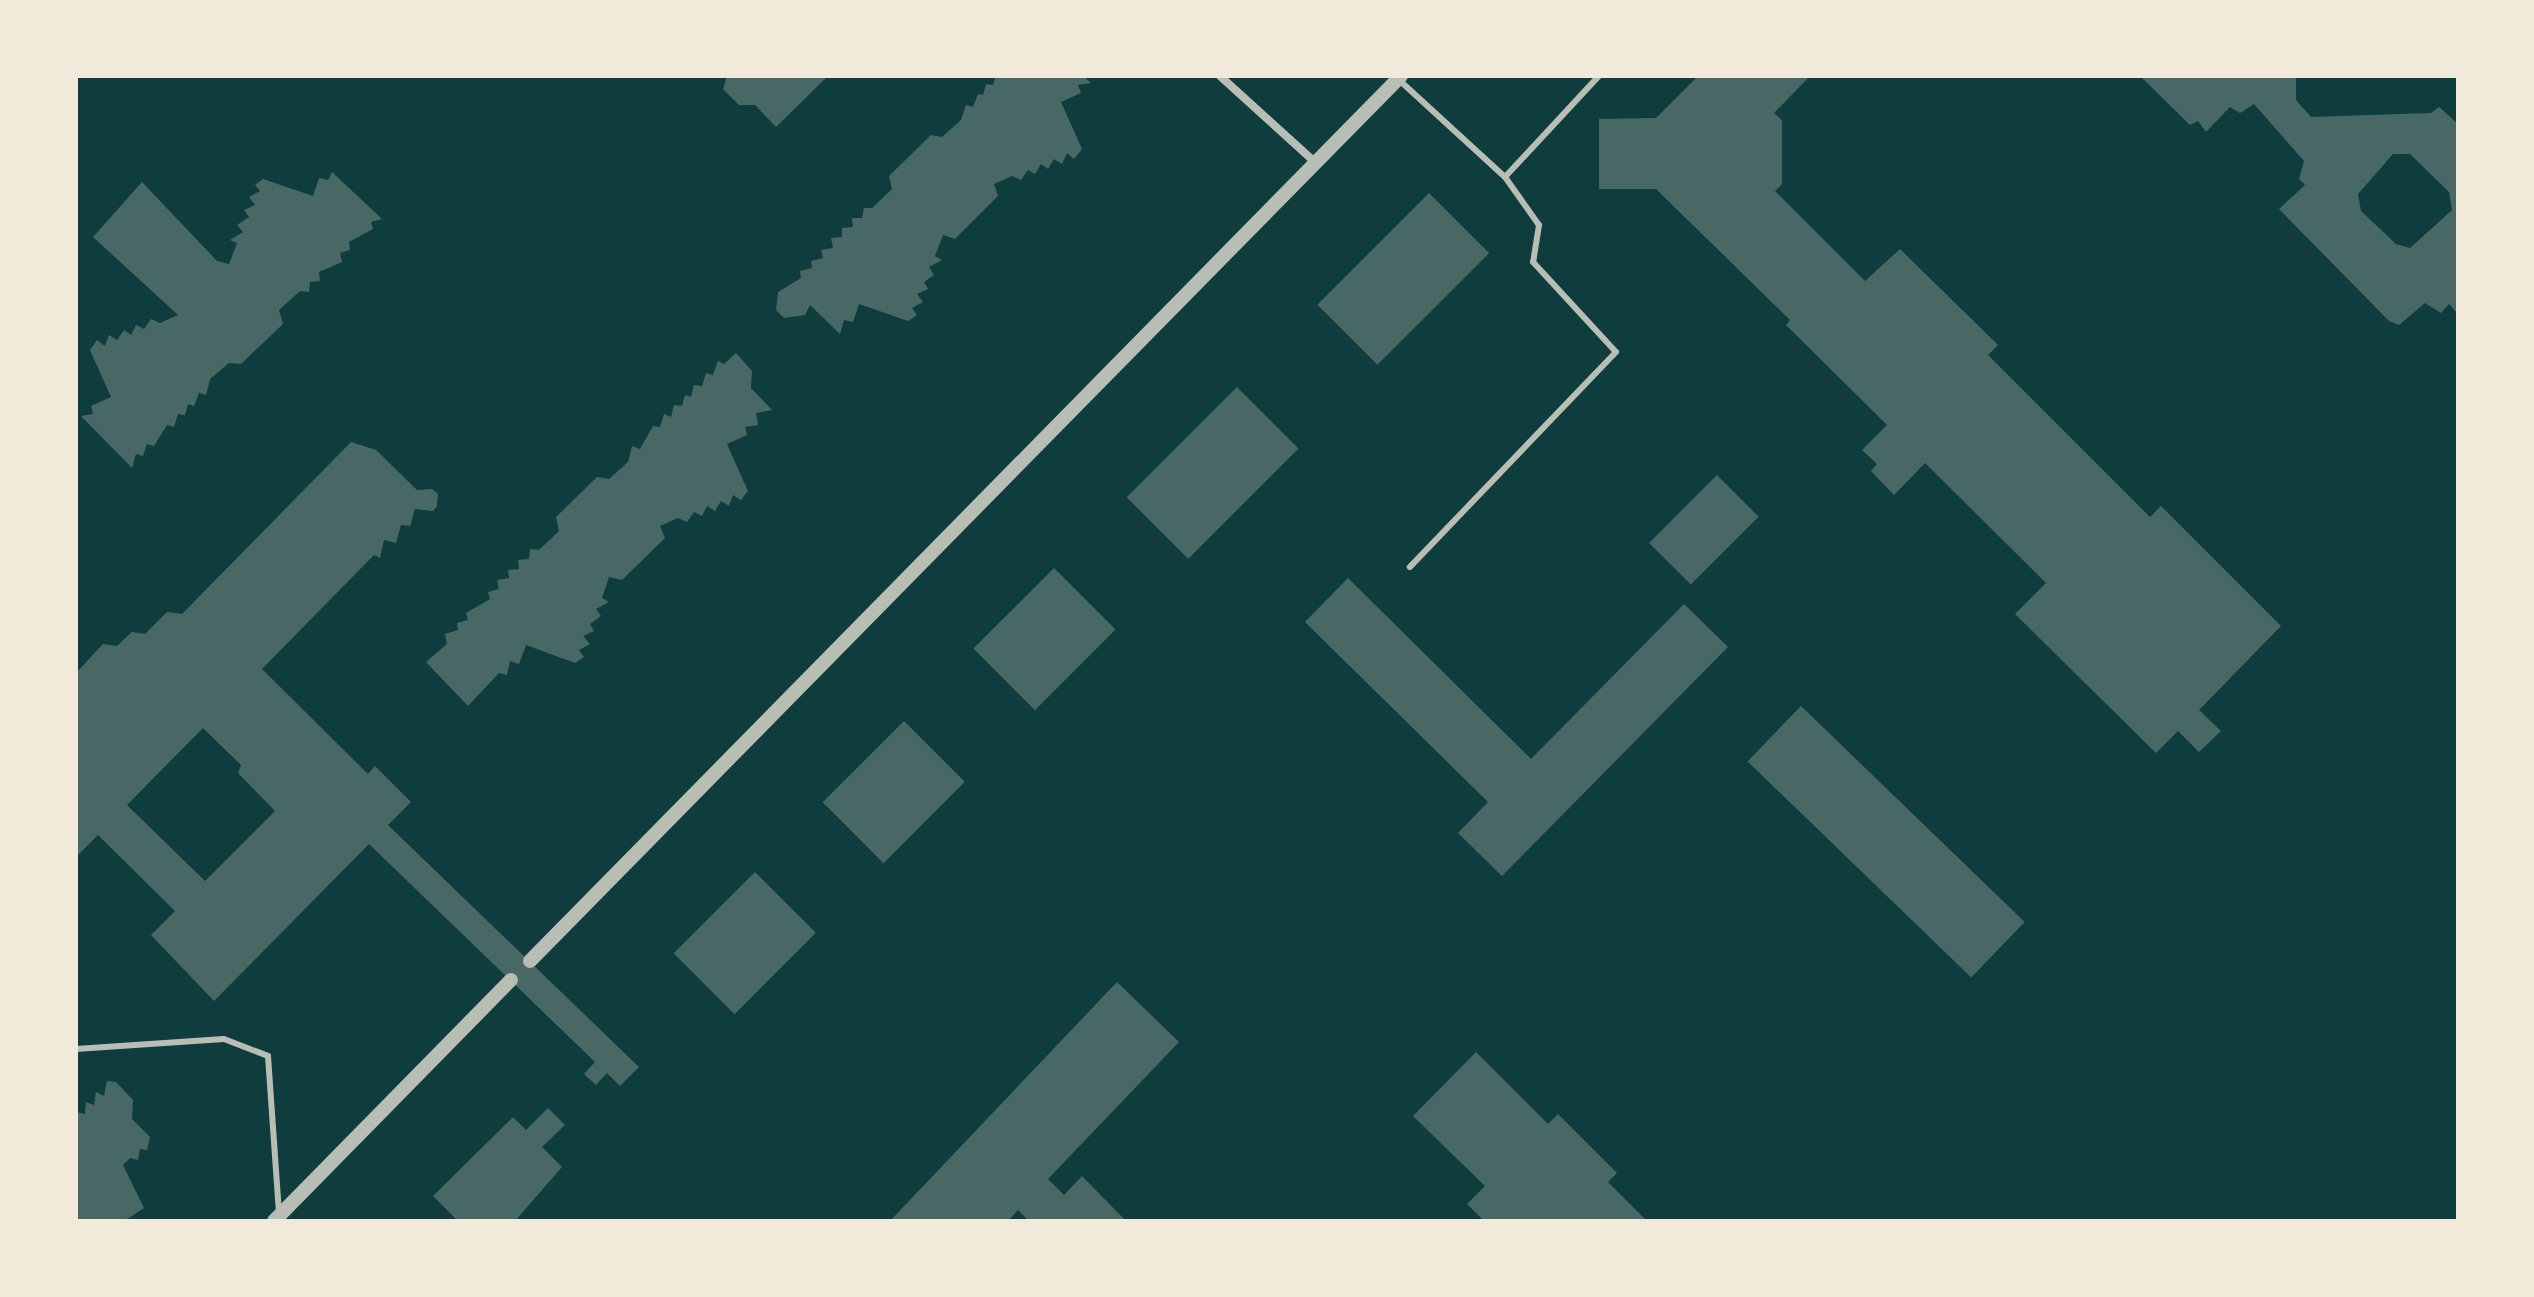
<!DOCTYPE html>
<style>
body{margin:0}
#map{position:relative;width:2534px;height:1297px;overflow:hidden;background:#0f3d3e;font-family:Arial,sans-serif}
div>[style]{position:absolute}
.building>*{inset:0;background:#486865;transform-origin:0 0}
.service>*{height:6px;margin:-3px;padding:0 3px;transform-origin:3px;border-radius:3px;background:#b8beb3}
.minor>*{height:8px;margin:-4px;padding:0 4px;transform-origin:4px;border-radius:4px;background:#b8beb3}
.tertiary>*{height:14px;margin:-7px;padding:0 7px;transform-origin:7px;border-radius:7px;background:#b8beb3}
span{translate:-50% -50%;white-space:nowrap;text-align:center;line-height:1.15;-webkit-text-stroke:7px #f1e9da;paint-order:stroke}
.frame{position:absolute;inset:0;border:78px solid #f1e9da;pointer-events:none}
</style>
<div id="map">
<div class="building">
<div style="clip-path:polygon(727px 76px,828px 76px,776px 127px,755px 105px,739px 105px,723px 89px)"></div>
<div style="clip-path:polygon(996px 76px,1083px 76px,1091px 83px,1078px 85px,1081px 93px,1061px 102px,1082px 149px,1074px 159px,1067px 153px,1062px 164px,1054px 159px,1048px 169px,1041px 164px,1035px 174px,1028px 170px,1021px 180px,1012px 176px,994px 184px,998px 196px,955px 239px,943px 235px,935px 256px,942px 260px,929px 267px,934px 275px,924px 282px,928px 289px,917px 294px,923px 302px,912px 308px,917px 315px,908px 321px,859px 304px,853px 322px,844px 320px,840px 334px,810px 305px,805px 315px,784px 318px,776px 310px,778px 292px,801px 278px,800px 271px,812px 268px,811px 261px,823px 258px,821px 250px,833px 248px,831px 238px,842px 237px,842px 228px,853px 227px,852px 218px,862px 218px,864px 208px,872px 208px,892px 189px,889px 176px,931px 135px,942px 137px,961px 120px,966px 105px,973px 107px,978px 94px,983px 95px,986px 84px,993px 85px)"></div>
<div style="clip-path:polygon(1698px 76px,1810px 76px,1774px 113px,1782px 120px,1782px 184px,1775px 191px,1865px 281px,1900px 249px,1998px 345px,1988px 355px,2150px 517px,2161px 506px,2281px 626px,2199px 710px,2221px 731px,2199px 752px,2178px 731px,2156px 753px,2015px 614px,2046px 583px,1925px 463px,1894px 495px,1871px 471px,1877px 464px,1862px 450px,1887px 425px,1786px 325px,1790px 320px,1656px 189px,1599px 189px,1599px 119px,1656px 118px)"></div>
<div style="clip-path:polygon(evenodd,2140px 76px,2296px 76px,2296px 100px,2311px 117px,2431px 113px,2439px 107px,2458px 124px,2458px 314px,2449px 304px,2441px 313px,2425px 303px,2399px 325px,2389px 321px,2279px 209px,2305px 185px,2299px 179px,2304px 161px,2254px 104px,2240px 113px,2230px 107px,2206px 132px,2198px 121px,2190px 125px,2140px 76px,2393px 154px,2410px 154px,2449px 192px,2452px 210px,2410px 248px,2396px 244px,2361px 211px,2358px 194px,2393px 154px)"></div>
<div style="clip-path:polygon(332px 172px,382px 219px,371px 222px,373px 229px,349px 242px,350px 250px,340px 253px,342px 262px,319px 272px,320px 281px,310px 282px,309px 292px,300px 291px,279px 310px,283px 324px,241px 364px,229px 363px,210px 379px,206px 395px,199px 393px,194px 406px,188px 404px,185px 415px,178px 414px,174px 427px,167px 425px,154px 446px,147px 444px,143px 456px,136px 454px,132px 468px,81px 416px,93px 414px,91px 406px,111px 397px,90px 350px,97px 340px,105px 346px,109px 335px,117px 340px,124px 330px,131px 335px,136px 325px,144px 329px,151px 319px,160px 323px,178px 315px,93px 237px,142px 182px,217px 261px,229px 264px,237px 243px,230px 240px,243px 232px,237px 225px,249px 217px,244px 210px,255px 205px,249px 197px,260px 191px,255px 185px,263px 179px,313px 196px,319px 178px,328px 180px)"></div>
<div style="left:1429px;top:193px;width:85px;height:158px;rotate:45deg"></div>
<div style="clip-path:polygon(736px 353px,752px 371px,751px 388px,772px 410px,756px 413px,758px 425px,745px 427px,747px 435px,727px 444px,748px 491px,741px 500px,733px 495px,729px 506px,721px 501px,715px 511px,707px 506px,702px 516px,694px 512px,687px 522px,678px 518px,660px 526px,665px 538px,622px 580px,609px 577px,602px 598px,609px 602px,596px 609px,601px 616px,590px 624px,594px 631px,583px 636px,590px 644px,579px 650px,584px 657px,575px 663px,526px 645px,519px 664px,510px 661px,507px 675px,499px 673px,468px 706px,426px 662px,447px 644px,445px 634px,458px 630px,457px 623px,468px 620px,466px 613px,490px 599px,488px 592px,499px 589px,497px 580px,509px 578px,508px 570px,519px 569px,518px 560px,529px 559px,530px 549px,539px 550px,559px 531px,556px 517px,597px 477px,609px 479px,628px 462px,632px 446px,640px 449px,653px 426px,660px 427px,664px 414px,671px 417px,674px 405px,682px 406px,685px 395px,691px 397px,694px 385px,702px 386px,706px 373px,713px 375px,718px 361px,724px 364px)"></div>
<div style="left:1237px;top:387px;width:87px;height:156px;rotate:45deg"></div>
<div style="clip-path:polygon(evenodd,351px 442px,376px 450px,417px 490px,432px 489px,438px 494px,437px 506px,433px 511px,415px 509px,410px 526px,401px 525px,396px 543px,384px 540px,380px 558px,374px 555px,262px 669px,368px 774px,375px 766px,411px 802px,388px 825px,639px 1067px,620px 1086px,607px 1073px,596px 1085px,584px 1074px,595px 1062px,369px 844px,214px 1001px,151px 935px,175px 911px,98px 835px,76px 857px,76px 673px,103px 644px,117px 646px,132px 632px,145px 634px,167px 612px,182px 614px,351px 442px,203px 728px,241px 765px,238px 773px,275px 811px,205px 881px,127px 805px,203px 728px)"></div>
<div style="left:1717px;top:475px;width:59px;height:96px;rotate:45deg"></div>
<div style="left:1054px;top:568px;width:87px;height:114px;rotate:45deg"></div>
<div style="clip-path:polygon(1348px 578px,1531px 759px,1684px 604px,1728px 647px,1502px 876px,1458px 833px,1488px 802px,1305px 622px)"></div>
<div style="left:1801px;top:706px;width:311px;height:77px;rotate:44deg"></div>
<div style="left:904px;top:721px;width:86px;height:115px;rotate:45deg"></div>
<div style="left:755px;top:872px;width:86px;height:115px;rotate:45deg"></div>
<div style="clip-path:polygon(1117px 982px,1179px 1042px,1048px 1179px,1064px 1195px,1082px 1176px,1126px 1221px,1029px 1221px,1018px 1210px,1008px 1221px,890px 1221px)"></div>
<div style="clip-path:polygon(1476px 1052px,1548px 1124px,1558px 1114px,1617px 1173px,1608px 1182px,1647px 1221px,1484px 1221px,1467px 1204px,1485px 1186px,1413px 1116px)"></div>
<div style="clip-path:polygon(107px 1081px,116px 1082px,133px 1100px,132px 1119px,150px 1137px,147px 1150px,140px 1149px,138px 1160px,130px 1158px,123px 1165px,144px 1208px,124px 1221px,76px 1221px,76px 1112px,85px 1114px,86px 1102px,94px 1105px,96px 1092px,104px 1096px)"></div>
<div style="clip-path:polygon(548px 1108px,565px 1125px,542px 1147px,562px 1167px,515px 1221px,458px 1221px,433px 1196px,513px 1117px,526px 1130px)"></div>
</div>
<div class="service">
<div style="left:1398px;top:79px;width:145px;rotate:42.5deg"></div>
<div style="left:1505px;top:177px;width:59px;rotate:54.7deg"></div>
<div style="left:1539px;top:225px;width:37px;rotate:99deg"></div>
<div style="left:1533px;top:262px;width:122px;rotate:47.3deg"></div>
<div style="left:1616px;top:352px;width:298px;rotate:133.8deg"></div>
<div style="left:1505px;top:177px;width:138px;rotate:-47.1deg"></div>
<div style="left:76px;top:1049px;width:148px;rotate:-3.9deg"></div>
<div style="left:224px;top:1039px;width:47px;rotate:21.1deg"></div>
<div style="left:268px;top:1056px;width:156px;rotate:86deg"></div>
</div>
<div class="minor">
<div style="left:1220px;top:76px;width:128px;rotate:42.2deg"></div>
</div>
<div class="tertiary">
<div style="left:530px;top:961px;width:1242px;rotate:-45.46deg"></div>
<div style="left:274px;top:1221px;width:338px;rotate:-45.5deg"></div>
</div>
<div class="frame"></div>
</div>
